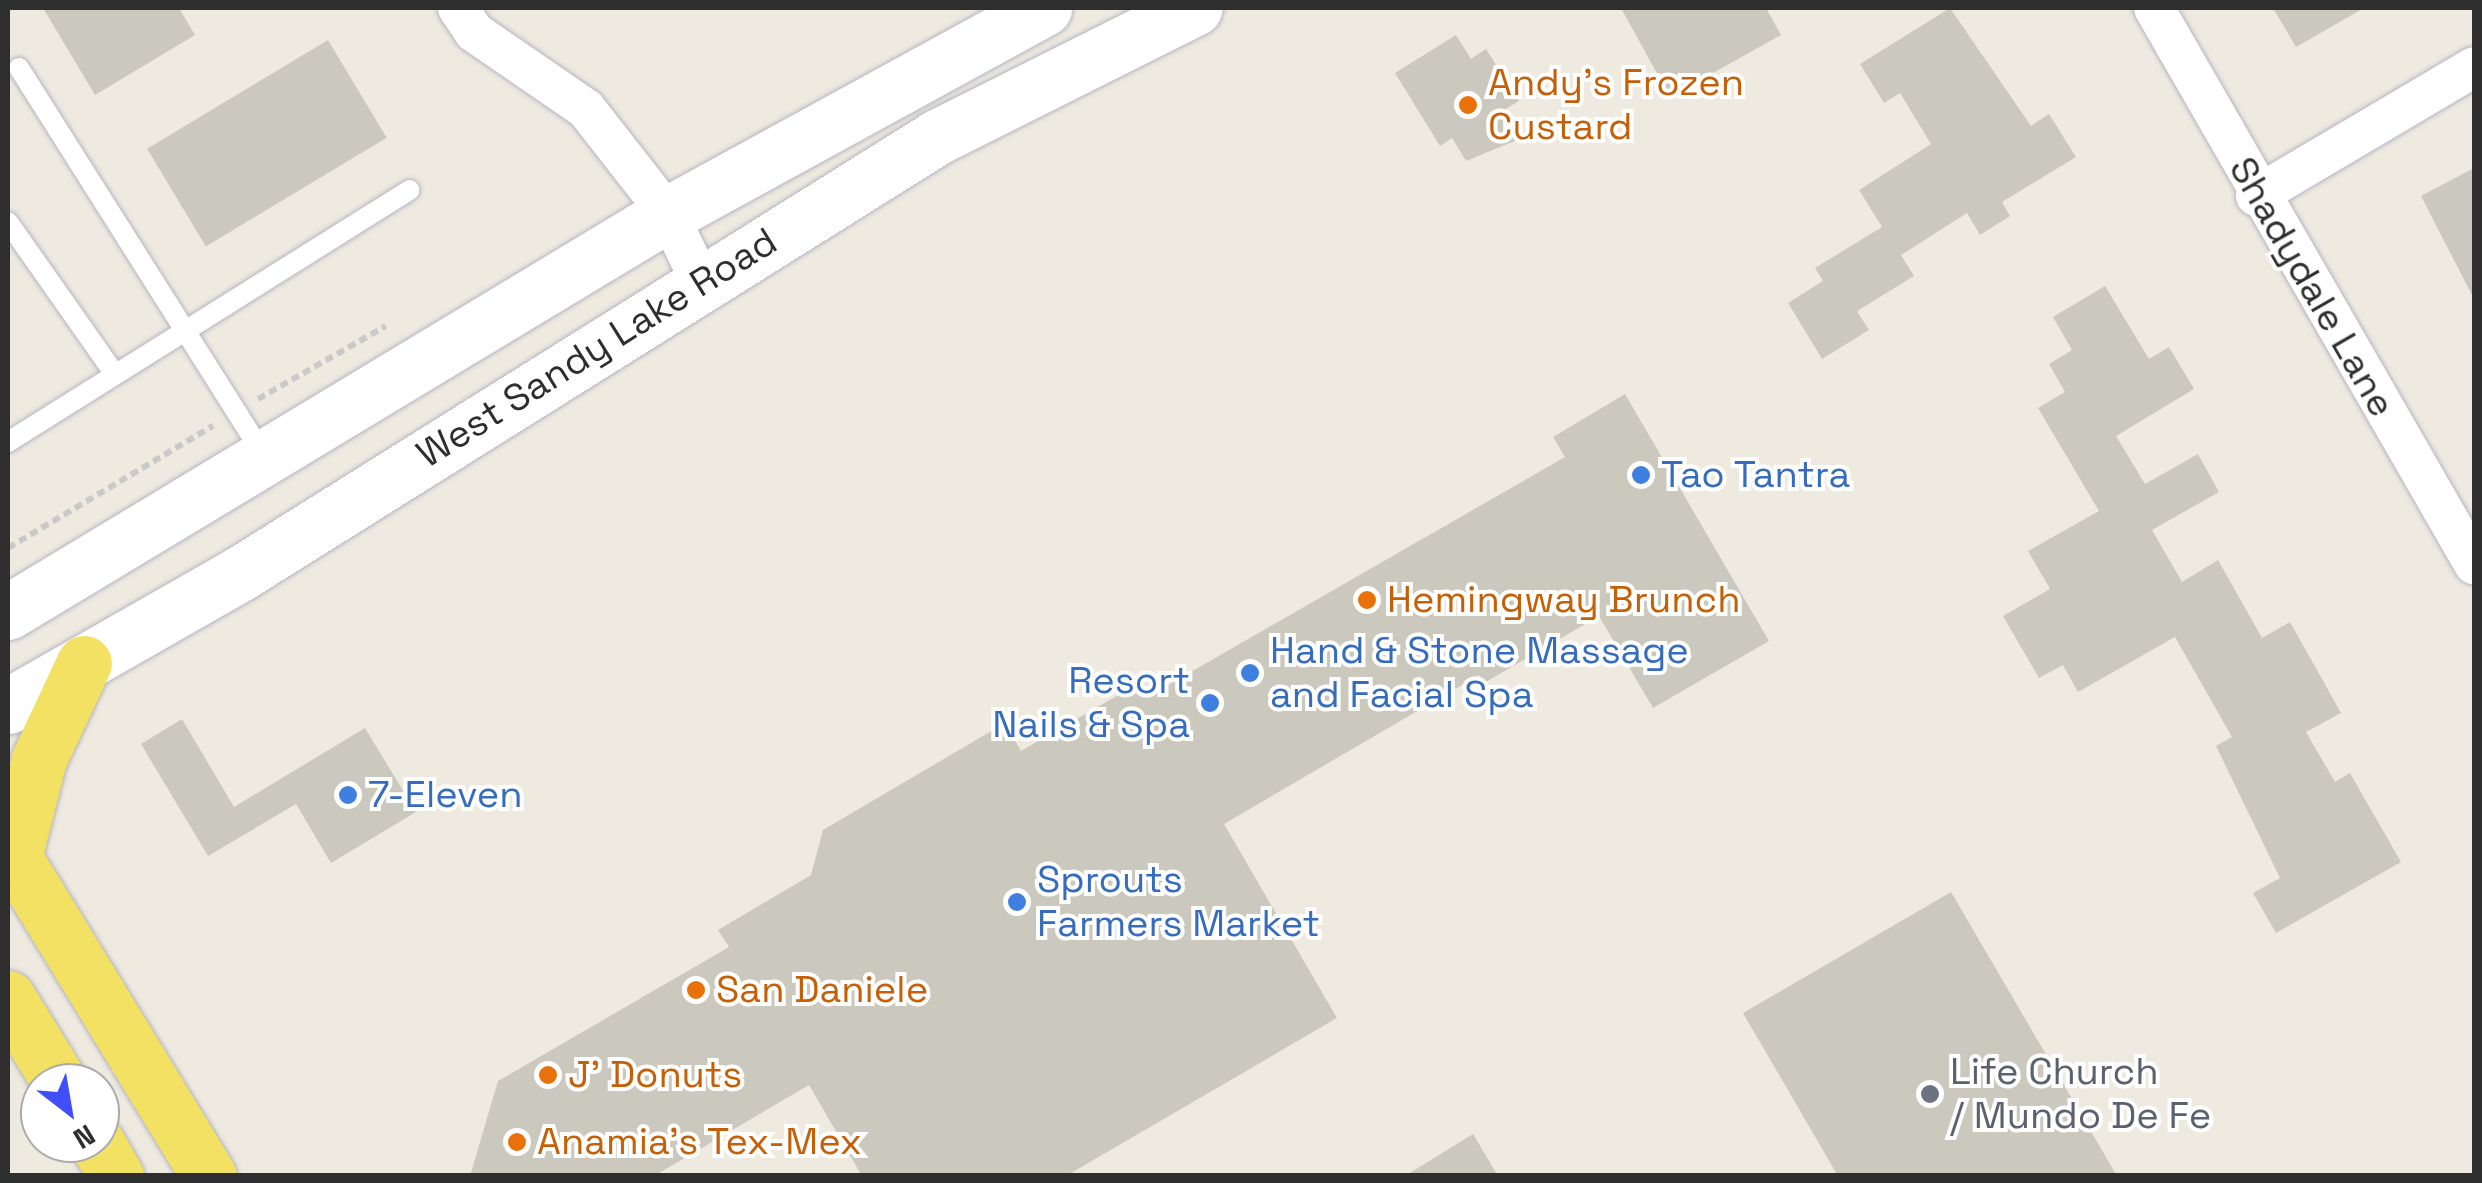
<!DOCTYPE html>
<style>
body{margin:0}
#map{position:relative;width:2482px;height:1183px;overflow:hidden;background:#efeae0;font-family:"Space Grotesk",sans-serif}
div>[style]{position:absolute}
.building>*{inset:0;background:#cbc8be;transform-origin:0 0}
.path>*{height:6px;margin-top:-3px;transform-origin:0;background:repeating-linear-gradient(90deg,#c9c9c9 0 8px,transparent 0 13px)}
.roads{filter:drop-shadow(0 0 2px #b4b5c1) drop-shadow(0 0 2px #b4b5c1)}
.service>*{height:20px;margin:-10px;padding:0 10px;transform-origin:10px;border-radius:10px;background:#fff}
.minor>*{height:40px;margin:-20px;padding:0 20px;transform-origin:20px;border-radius:20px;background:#fff}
.secondary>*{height:55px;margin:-27.5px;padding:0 27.5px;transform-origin:27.5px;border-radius:27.5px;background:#fff}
.primary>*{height:55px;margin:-27.5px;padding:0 27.5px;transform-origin:27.5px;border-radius:27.5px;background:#f2e162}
.dots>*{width:28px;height:28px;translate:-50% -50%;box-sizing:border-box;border:5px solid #fff;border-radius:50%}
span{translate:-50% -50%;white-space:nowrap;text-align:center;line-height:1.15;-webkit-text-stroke:8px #fff;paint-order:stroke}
.food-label{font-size:38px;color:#c56008}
.left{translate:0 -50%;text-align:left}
.street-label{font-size:38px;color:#2e2e2e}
.shop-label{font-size:38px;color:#366cbe}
.right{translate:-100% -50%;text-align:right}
.worship-label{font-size:38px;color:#5b616d}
.frame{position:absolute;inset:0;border:10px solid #2e2e2e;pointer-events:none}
.north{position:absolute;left:20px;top:1063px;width:100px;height:100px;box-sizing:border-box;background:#fff;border:2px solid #ababab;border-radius:50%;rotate:149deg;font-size:28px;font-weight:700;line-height:40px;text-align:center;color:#2e2e2e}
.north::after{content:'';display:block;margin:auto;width:35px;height:45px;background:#414efb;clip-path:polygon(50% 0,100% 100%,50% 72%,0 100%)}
</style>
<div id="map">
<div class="building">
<div style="clip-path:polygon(43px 8px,179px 8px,195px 35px,95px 95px)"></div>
<div style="clip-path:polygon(1621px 8px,1766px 8px,1781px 35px,1670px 97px)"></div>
<div style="clip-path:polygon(1950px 8px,2031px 126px,2049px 114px,2076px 157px,2002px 202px,2010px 216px,1980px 235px,1967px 213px,1901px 255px,1914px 276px,1857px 311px,1869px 330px,1822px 359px,1788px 303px,1823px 281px,1815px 268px,1882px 227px,1859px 190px,1931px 144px,1900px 93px,1884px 103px,1860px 64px)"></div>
<div style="clip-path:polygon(2273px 8px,2364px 8px,2296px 47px)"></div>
<div style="clip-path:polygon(1456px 35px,1471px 59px,1486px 49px,1519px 101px,1504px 110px,1522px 138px,1466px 161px,1452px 138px,1440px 146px,1395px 73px)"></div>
<div style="left:328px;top:40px;width:114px;height:211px;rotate:59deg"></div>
<div style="clip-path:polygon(2474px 168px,2474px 299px,2421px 196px)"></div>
<div style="clip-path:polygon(2105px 286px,2149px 359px,2169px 347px,2194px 389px,2116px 436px,2145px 484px,2198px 454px,2219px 492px,2152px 530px,2182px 582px,2218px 560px,2262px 638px,2290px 622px,2341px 713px,2306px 732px,2335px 782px,2350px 773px,2401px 862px,2276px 933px,2253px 893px,2280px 878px,2216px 746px,2232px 737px,2175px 637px,2078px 692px,2063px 665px,2039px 678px,2003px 616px,2050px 589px,2028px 551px,2099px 511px,2038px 408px,2065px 392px,2049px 364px,2072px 350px,2053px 317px)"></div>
<div style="clip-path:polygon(1625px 394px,1769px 641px,1653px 708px,1599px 616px,1484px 683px,1479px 675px,1224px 824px,1337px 1018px,1066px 1176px,862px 1176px,809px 1085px,654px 1176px,470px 1176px,498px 1081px,729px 947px,718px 930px,811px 875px,823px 830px,1005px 723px,1021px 751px,1141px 682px,1149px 696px,1565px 457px,1553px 437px)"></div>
<div style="clip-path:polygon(182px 719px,234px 807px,365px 728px,416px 812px,331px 863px,296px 804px,208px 856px,141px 744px)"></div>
<div style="clip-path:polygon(1951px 892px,2117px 1176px,1838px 1176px,1743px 1013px)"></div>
<div style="clip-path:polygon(1473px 1134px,1498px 1176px,1405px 1176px)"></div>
</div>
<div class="path">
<div style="left:258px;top:399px;width:147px;rotate:-29.7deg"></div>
<div style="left:8px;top:548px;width:239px;rotate:-30.8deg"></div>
</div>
<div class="roads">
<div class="service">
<div style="left:19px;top:68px;width:458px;rotate:57.7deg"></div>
<div style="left:8px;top:222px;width:186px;rotate:54.9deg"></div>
<div style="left:8px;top:442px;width:474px;rotate:-32.1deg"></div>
</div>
<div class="minor">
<div style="left:458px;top:8px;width:29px;rotate:56deg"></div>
<div style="left:474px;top:32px;width:136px;rotate:34.5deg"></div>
<div style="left:586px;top:109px;width:133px;rotate:52deg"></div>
<div style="left:668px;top:214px;width:76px;rotate:64.1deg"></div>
<div style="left:2154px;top:8px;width:642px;rotate:60.08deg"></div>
<div style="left:2256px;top:196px;width:253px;rotate:-30.6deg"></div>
</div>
<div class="secondary">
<div style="left:8px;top:612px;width:771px;rotate:-31.09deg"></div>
<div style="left:668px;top:214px;width:429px;rotate:-28.7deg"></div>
<div style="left:8px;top:706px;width:268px;rotate:-29.7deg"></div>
<div style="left:241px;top:573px;width:821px;rotate:-32.06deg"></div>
<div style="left:937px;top:137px;width:288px;rotate:-26.6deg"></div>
</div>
<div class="primary">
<div style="left:8px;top:847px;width:386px;rotate:58.6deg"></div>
<div style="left:14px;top:858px;width:102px;rotate:-75.8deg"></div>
<div style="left:39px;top:759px;width:106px;rotate:-64.9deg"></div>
<div style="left:8px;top:998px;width:100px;rotate:58.5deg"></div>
<div style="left:97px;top:1143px;width:38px;rotate:60deg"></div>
</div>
</div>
<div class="dots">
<div style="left:1468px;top:105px;background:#e8710a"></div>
<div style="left:1641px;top:475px;background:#3f7fe0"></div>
<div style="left:1367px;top:600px;background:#e8710a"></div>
<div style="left:1250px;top:673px;background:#3f7fe0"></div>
<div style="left:1210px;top:703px;background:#3f7fe0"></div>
<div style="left:348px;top:795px;background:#3f7fe0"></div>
<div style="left:1017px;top:902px;background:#3f7fe0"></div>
<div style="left:696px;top:990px;background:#e8710a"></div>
<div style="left:548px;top:1075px;background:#e8710a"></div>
<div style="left:1930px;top:1094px;background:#6b7280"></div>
<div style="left:517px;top:1142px;background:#e8710a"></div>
</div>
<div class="food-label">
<span class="left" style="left:1488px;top:105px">Andy's Frozen<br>Custard</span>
<span class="left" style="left:1387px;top:600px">Hemingway Brunch</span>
<span class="left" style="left:716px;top:990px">San Daniele</span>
<span class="left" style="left:568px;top:1075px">J' Donuts</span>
<span class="left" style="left:537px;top:1142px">Anamia's Tex-Mex</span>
</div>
<div class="street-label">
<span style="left:2312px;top:287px;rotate:60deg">Shadydale Lane</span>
<span style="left:597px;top:348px;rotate:-32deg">West Sandy Lake Road</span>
</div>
<div class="shop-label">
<span class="left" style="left:1661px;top:475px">Tao Tantra</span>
<span class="left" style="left:1270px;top:673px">Hand &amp; Stone Massage<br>and Facial Spa</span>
<span class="right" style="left:1190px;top:703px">Resort<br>Nails &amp; Spa</span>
<span class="left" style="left:368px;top:795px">7-Eleven</span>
<span class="left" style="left:1037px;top:902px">Sprouts<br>Farmers Market</span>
</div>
<div class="worship-label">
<span class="left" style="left:1950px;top:1094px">Life Church<br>/ Mundo De Fe</span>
</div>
<div class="frame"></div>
<div class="north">N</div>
</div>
